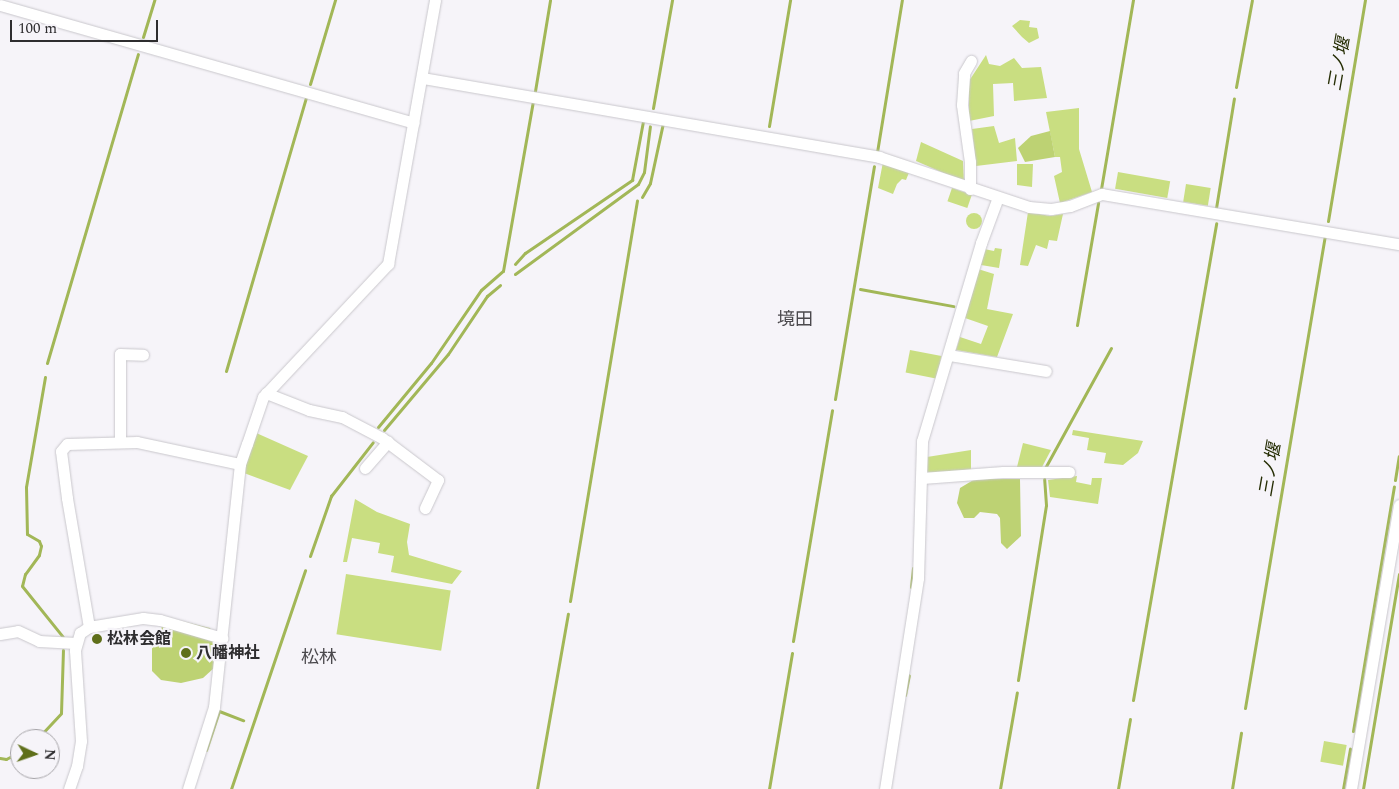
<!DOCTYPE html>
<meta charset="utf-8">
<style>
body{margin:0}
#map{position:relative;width:1399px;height:789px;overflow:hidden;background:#f6f4f9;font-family:Spectral,"Noto Sans JP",serif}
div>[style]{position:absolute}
.green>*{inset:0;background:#c9de81;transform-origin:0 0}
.round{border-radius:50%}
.forest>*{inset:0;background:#bdd273}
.stream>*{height:3px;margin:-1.5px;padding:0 1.5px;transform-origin:1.5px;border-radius:1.5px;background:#a2b757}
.roads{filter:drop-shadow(0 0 1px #c9c7cc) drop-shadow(0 0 1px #c9c7cc)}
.minor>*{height:11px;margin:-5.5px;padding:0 5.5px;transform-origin:5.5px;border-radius:5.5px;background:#fff}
.dots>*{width:14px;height:14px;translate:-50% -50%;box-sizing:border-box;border:2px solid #f6f4f9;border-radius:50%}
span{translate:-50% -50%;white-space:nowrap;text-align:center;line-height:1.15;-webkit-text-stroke:4.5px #f6f4f9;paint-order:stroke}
.poi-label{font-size:16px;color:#2e2d2f;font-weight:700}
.left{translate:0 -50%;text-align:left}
.water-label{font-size:18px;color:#262e05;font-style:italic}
.neighbourhood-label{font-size:18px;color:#4b494d}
.north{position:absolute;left:10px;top:729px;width:50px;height:50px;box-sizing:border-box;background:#f6f4f9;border:1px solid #a6a4a8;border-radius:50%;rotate:93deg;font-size:14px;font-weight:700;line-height:20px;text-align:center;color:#2e2d2f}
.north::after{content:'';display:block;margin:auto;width:18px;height:22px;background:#5f6f1a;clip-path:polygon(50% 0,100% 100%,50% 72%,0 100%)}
.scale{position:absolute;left:10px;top:20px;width:148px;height:22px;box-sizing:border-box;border:2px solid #2e2d2f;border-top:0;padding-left:6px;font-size:15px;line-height:18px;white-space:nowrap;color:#2e2d2f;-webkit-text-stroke:4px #f6f4f9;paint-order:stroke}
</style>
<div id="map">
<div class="green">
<div style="clip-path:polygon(1020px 20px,1030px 21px,1029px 27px,1037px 28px,1039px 38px,1029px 43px,1022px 37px,1012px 26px)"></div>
<div style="clip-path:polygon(986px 55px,989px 64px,1000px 66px,1014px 58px,1022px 68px,1041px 67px,1047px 98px,1014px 101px,1013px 83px,993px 84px,994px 116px,969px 121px,969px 81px)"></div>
<div style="clip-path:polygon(1079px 108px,1079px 149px,1092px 192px,1060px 203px,1054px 176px,1062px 172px,1060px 157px,1055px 157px,1046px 112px)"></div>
<div style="clip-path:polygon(994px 126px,999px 143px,1015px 138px,1017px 161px,976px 166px,972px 129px)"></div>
<div style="clip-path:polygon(921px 142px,963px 161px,964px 182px,916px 161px)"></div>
<div style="clip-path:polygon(883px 162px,910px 170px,906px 180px,902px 179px,897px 184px,893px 194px,878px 188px)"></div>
<div style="clip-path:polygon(1017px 164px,1033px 164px,1032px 187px,1017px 185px)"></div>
<div style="left:1118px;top:172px;width:53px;height:17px;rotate:10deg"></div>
<div style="left:1186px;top:184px;width:25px;height:18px;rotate:9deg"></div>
<div style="left:952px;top:188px;width:21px;height:14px;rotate:19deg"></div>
<div style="clip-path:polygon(1028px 212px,1050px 216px,1063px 214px,1057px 241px,1049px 240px,1047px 249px,1036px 245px,1028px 266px,1020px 265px)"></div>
<div class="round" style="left:966px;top:213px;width:16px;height:16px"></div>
<div style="clip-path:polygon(995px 248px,1002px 249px,999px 268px,981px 265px,984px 249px,994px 251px)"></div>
<div style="clip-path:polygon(978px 269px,994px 274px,987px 309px,1013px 314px,997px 357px,956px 350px,960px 337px,981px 344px,988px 326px,965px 318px)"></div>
<div style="left:910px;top:350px;width:32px;height:23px;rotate:11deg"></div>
<div style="clip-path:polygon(1073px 430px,1143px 441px,1138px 453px,1123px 465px,1104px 463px,1106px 453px,1087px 450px,1089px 438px,1072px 435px)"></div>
<div style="clip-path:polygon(254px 432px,308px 456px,290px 490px,244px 473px)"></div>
<div style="clip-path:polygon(1023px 443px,1051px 450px,1041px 469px,1017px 467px)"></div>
<div style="clip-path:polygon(971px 450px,971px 470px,927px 475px,927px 457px)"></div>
<div style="clip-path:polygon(1077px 476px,1076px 482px,1091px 485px,1092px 478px,1102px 478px,1098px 504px,1050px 497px,1048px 480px)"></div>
<div style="clip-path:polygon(355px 499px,377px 512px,410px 524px,407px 542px,409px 555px,462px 571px,452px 584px,391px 572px,394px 556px,378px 553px,380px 543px,352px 538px,347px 562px,343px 562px)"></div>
<div style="left:346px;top:574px;width:106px;height:61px;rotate:9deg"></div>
<div style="left:1324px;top:741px;width:23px;height:21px;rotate:10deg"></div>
</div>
<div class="forest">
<div style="clip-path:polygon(1050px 131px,1055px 157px,1025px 162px,1018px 148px,1031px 136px)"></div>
<div style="clip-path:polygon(975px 479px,1020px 479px,1021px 536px,1007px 549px,1001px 543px,1000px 518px,997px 514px,980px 512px,974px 518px,964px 518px,957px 503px,960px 488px)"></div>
<div style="clip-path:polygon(173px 619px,210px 628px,220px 647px,214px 668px,203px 678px,181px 683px,161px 680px,152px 671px,152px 644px,158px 630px)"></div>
</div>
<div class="stream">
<div style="left:143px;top:37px;width:39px;rotate:-73deg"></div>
<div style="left:310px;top:84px;width:88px;rotate:-73.4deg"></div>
<div style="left:1236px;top:87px;width:88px;rotate:-79.6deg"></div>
<div style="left:535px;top:91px;width:92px;rotate:-80.6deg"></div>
<div style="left:653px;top:108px;width:110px;rotate:-80deg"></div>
<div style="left:769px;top:126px;width:128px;rotate:-80.5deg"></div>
<div style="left:877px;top:152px;width:154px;rotate:-80.7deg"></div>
<div style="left:1101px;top:189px;width:192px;rotate:-80.4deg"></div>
<div style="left:642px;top:197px;width:16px;rotate:-60deg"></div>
<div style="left:650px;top:183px;width:61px;rotate:-77.8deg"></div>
<div style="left:1216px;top:208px;width:111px;rotate:-80.7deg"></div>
<div style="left:1328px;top:221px;width:224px;rotate:-80.5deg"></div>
<div style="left:515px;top:264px;width:15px;rotate:-48deg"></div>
<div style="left:525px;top:253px;width:130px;rotate:-34.3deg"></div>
<div style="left:632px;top:180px;width:60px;rotate:-79.4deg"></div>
<div style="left:515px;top:274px;width:152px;rotate:-36.2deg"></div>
<div style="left:638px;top:184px;width:13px;rotate:-63deg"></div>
<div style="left:644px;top:172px;width:46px;rotate:-82.6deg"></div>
<div style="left:860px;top:289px;width:95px;rotate:10.4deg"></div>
<div style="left:1077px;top:325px;width:124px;rotate:-80.2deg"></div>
<div style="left:47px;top:363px;width:322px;rotate:-73.6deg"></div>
<div style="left:226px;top:371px;width:284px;rotate:-73.7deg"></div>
<div style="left:45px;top:377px;width:112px;rotate:99.8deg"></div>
<div style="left:26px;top:487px;width:47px;rotate:88.8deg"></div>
<div style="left:27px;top:534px;width:14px;rotate:30deg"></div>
<div style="left:39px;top:541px;width:5px;rotate:68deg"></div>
<div style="left:41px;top:546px;width:9px;rotate:103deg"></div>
<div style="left:39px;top:555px;width:24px;rotate:126deg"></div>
<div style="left:25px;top:574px;width:12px;rotate:104deg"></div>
<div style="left:22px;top:586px;width:65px;rotate:51.2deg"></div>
<div style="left:835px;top:399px;width:236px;rotate:-80.5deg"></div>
<div style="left:378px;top:427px;width:83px;rotate:-50.4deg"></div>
<div style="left:431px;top:363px;width:88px;rotate:-55.6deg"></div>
<div style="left:481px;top:290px;width:29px;rotate:-41deg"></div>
<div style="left:503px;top:271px;width:173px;rotate:-80deg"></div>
<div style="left:384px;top:430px;width:99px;rotate:-49.9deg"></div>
<div style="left:448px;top:354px;width:70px;rotate:-56.1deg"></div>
<div style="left:487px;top:296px;width:17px;rotate:-40deg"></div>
<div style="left:1045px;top:468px;width:137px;rotate:-61.2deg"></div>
<div style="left:1395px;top:480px;width:24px;rotate:-81deg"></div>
<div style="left:310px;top:556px;width:64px;rotate:-70.7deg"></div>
<div style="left:331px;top:496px;width:68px;rotate:-52.1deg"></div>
<div style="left:911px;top:587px;width:19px;rotate:-84deg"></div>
<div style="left:570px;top:601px;width:406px;rotate:-80.5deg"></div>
<div style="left:793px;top:641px;width:234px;rotate:-80.4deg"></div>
<div style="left:1018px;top:680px;width:177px;rotate:-80.9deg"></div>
<div style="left:1046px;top:505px;width:26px;rotate:-94deg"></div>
<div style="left:905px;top:695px;width:20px;rotate:-79deg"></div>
<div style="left:1133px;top:700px;width:484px;rotate:-80.1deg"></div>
<div style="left:1245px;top:708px;width:478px;rotate:-80.4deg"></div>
<div style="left:1353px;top:731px;width:248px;rotate:-80.5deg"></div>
<div style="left:37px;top:739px;width:35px;rotate:-47deg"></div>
<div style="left:61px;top:713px;width:63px;rotate:-88.2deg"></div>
<div style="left:206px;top:750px;width:41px;rotate:-71.6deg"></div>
<div style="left:219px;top:711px;width:26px;rotate:21deg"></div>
<div style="left:0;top:758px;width:6px;rotate:9deg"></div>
<div style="left:6px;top:759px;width:16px;rotate:-27deg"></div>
<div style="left:231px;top:789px;width:231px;rotate:-71.3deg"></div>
<div style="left:537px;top:789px;width:178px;rotate:-80deg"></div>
<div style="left:769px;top:789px;width:138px;rotate:-80.4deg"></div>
<div style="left:1000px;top:789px;width:98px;rotate:-80.1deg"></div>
<div style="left:1118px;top:789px;width:71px;rotate:-80.3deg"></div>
<div style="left:1232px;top:789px;width:57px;rotate:-80.9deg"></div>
<div style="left:1343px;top:789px;width:41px;rotate:-80.1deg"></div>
<div style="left:1363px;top:789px;width:218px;rotate:-80.5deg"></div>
</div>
<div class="roads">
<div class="minor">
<div style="left:0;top:5px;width:430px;rotate:15.9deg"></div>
<div style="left:423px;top:78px;width:463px;rotate:9.8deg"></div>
<div style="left:879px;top:157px;width:158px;rotate:18.4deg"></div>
<div style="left:1029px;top:207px;width:22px;rotate:5deg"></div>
<div style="left:1051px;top:209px;width:19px;rotate:-9deg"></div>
<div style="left:1070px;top:206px;width:34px;rotate:-21deg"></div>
<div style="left:1102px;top:194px;width:301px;rotate:9.6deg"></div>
<div style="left:970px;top:189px;width:27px;rotate:-90deg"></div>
<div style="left:970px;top:162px;width:58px;rotate:-98deg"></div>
<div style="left:962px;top:105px;width:32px;rotate:-86deg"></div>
<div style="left:964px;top:73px;width:14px;rotate:-60deg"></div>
<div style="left:949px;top:355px;width:98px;rotate:9.4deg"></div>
<div style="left:266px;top:393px;width:46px;rotate:21.6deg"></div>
<div style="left:309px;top:410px;width:34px;rotate:12deg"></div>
<div style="left:342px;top:417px;width:45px;rotate:27.7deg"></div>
<div style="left:382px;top:438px;width:70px;rotate:36.9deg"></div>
<div style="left:438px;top:480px;width:31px;rotate:115deg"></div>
<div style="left:120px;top:442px;width:88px;rotate:-90deg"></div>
<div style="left:120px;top:354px;width:23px;rotate:2deg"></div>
<div style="left:365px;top:468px;width:35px;rotate:-49deg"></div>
<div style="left:922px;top:478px;width:81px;rotate:-4.2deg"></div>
<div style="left:1003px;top:472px;width:66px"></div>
<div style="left:89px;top:627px;width:131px;rotate:-99.7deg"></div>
<div style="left:67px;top:498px;width:47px;rotate:-97.3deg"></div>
<div style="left:61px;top:451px;width:9px;rotate:-49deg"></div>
<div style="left:67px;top:444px;width:70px;rotate:-1.6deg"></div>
<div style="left:137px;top:442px;width:105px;rotate:12.1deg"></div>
<div style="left:0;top:634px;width:18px;rotate:-9deg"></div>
<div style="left:18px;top:631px;width:23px;rotate:25deg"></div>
<div style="left:39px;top:641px;width:37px;rotate:3deg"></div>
<div style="left:69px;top:789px;width:24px;rotate:-71deg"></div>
<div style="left:77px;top:766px;width:25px;rotate:-81deg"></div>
<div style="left:81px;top:741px;width:91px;rotate:-93.8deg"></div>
<div style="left:75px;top:650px;width:18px;rotate:-74deg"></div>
<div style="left:80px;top:633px;width:11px;rotate:-34deg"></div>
<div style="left:89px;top:627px;width:55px;rotate:-9.5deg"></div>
<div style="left:143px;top:618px;width:17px;rotate:7deg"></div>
<div style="left:160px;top:620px;width:65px;rotate:16.2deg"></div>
<div style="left:188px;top:789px;width:86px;rotate:-72.4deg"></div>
<div style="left:214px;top:707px;width:244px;rotate:-83.9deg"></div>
<div style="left:240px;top:464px;width:21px;rotate:-71deg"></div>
<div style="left:247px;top:444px;width:50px;rotate:-71.2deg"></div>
<div style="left:263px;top:397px;width:183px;rotate:-46.8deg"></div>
<div style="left:388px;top:264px;width:268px;rotate:-79.9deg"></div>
<div style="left:885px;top:789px;width:214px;rotate:-81.1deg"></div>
<div style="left:918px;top:578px;width:137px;rotate:-88.3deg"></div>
<div style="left:922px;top:441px;width:207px;rotate:-73.4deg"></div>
<div style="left:981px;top:243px;width:49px;rotate:-69.7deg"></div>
<div style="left:1351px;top:789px;width:288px;rotate:-80.4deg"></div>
</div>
</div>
<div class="dots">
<div style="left:97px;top:639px;background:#5f6f1a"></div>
<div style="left:186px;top:653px;background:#5f6f1a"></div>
</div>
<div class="poi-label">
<span class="left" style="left:107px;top:639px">松林会館</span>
<span class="left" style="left:196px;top:653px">八幡神社</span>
</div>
<div class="water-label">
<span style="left:1340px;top:64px;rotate:-80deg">三ノ堰</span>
<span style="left:1271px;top:470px;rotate:-80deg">三ノ堰</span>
</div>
<div class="neighbourhood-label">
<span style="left:795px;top:320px">境田</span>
<span style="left:319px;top:658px">松林</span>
</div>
<div class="north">N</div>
<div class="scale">100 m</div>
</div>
